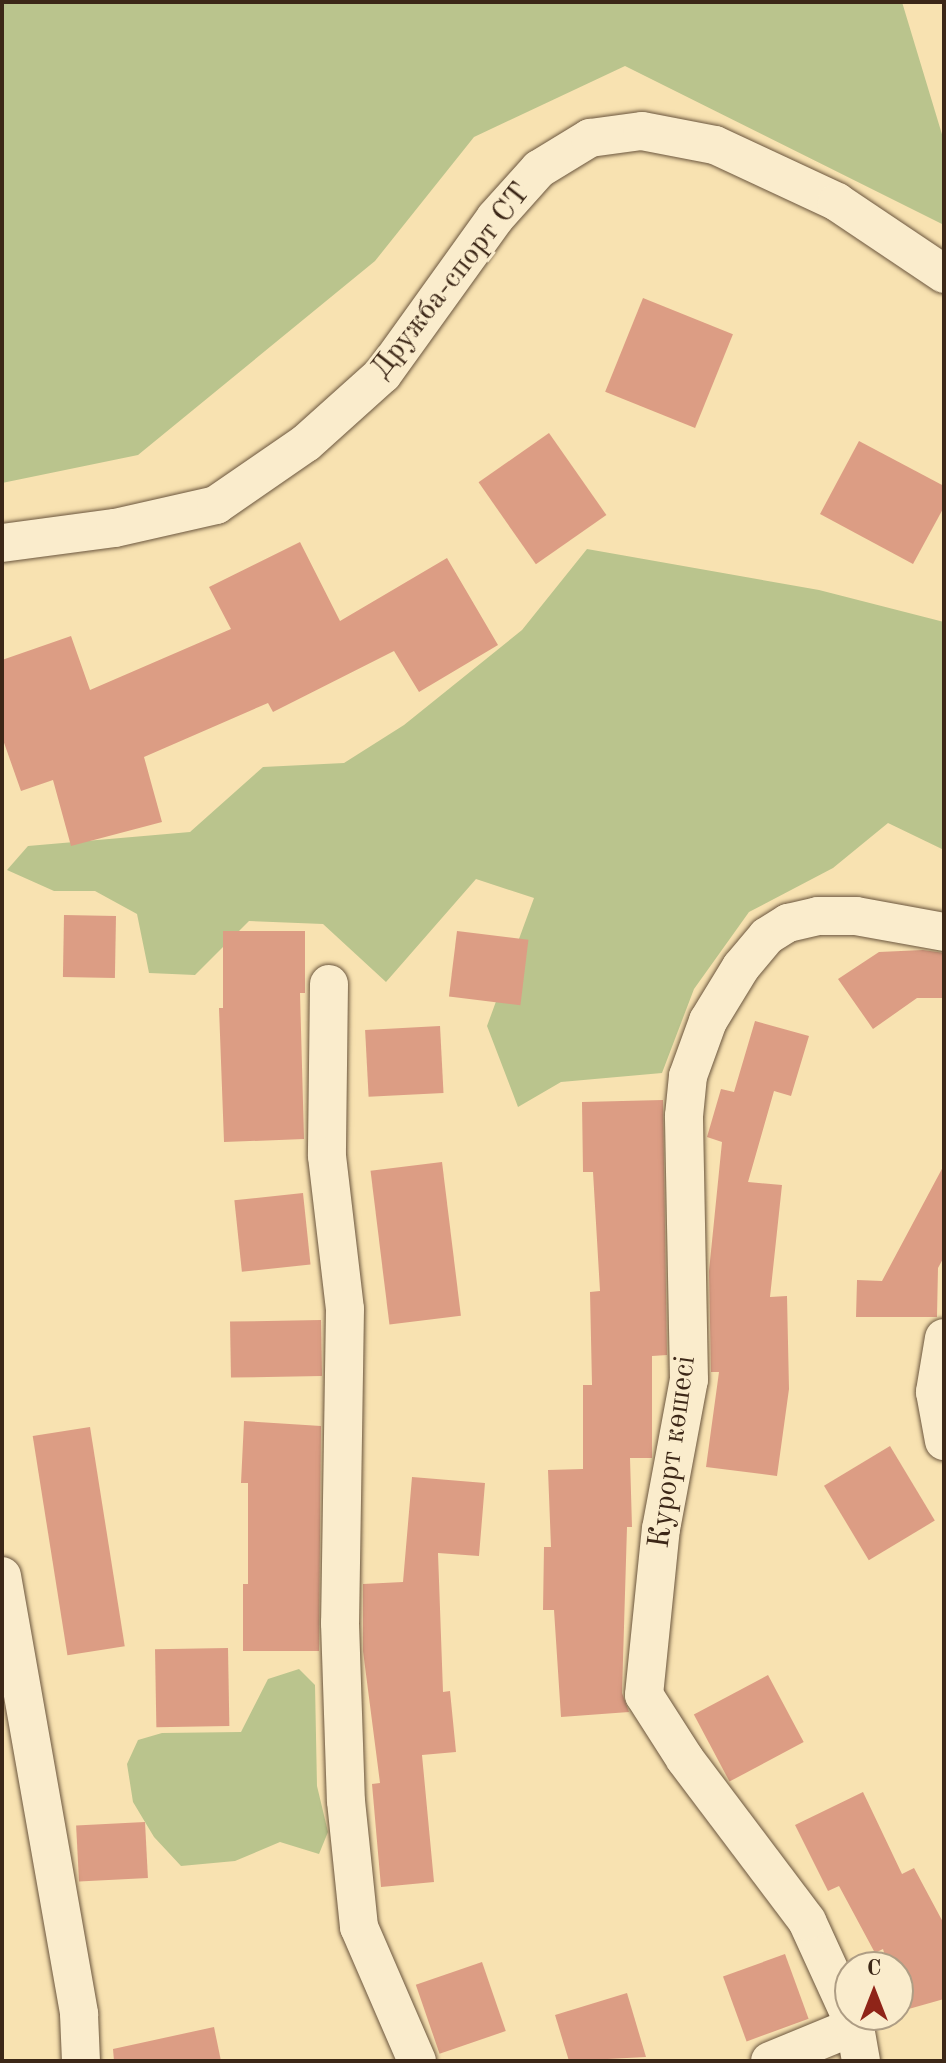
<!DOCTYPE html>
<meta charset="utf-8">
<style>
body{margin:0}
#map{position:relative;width:946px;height:2063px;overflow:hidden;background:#f8e2b1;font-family:"Old Standard TT",serif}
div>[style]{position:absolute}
.green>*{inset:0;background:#bac48d}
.building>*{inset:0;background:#dc9d84;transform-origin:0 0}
.roads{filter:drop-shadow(0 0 2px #6b563e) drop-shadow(0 0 2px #6b563e)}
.minor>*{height:38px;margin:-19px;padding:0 19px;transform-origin:19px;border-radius:19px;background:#faeccc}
span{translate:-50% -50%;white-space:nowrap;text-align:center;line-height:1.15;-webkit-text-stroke:6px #faeccc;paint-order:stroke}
.street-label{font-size:30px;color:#3c2717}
.frame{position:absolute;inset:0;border:4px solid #3c2717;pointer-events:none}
.north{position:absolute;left:834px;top:1951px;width:80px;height:80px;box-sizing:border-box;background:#faeccc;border:2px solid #ae9d84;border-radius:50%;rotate:0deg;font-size:22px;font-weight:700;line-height:32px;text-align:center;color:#3c2717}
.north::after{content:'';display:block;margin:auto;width:28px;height:36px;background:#8f2418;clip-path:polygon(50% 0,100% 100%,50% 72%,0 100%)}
</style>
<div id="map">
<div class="green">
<div style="clip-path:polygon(2px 2px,902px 2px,944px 141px,944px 225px,625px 66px,474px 137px,375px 261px,138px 455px,2px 483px)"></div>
<div style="clip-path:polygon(587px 549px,819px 590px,944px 622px,944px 850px,888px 823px,833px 868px,749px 912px,694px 989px,662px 1073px,561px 1082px,518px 1107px,487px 1026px,534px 898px,476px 879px,386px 982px,323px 924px,249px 921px,195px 975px,149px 973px,137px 914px,95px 891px,54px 891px,7px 870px,28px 846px,190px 832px,263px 767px,344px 763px,404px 725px,522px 630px)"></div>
<div style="clip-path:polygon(299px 1669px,315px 1685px,317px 1786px,328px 1832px,319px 1854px,280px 1842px,235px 1861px,181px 1866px,154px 1837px,133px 1802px,127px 1764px,138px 1740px,162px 1733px,241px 1732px,268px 1679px)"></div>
</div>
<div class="building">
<div style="left:643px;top:298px;width:97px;height:101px;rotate:22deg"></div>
<div style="left:549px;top:433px;width:100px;height:86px;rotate:55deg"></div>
<div style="clip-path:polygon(859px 441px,944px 486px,944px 507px,913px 564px,820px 514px)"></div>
<div style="clip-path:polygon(300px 542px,340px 621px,447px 558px,498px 645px,419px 692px,394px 651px,273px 712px,268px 703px,144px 757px,162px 822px,71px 846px,53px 780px,21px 791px,2px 737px,2px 660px,71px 636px,90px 690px,231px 629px,209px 587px)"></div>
<div style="left:64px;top:915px;width:52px;height:62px;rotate:1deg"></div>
<div style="clip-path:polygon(223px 931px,305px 931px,305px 993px,300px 993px,304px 1139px,224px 1142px,219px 1008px,223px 1008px)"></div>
<div style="left:457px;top:931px;width:72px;height:66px;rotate:7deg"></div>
<div style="clip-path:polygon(923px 950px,944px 953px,944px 998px,917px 998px,873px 1029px,838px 979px,879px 952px)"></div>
<div style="clip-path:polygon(755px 1021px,809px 1036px,791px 1096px,774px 1091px,748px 1182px,782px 1185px,770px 1297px,787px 1296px,789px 1389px,777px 1476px,706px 1467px,719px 1372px,711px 1372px,709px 1271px,722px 1142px,707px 1137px,721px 1089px,734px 1092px)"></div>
<div style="left:440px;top:1026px;width:67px;height:75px;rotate:87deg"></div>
<div style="clip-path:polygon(663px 1100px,667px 1355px,652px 1356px,652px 1458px,630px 1458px,632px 1527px,627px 1527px,622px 1693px,629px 1712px,561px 1717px,554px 1610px,543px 1610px,544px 1547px,551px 1547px,548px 1470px,583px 1469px,583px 1385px,592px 1385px,590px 1292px,600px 1291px,593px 1172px,583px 1172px,582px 1102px)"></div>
<div style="left:442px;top:1162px;width:155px;height:72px;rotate:83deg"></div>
<div style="clip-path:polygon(944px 1165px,944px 1257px,938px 1268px,937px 1317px,856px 1317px,857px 1280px,882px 1281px)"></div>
<div style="left:303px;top:1193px;width:72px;height:69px;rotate:84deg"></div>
<div style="left:321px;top:1320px;width:56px;height:91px;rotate:89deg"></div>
<div style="clip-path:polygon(244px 1421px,321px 1426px,319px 1651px,243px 1651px,243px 1584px,248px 1584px,248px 1483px,241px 1483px)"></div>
<div style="left:90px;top:1427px;width:222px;height:58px;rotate:81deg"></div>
<div style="left:890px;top:1446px;width:87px;height:77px;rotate:59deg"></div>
<div style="clip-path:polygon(412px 1477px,485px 1483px,479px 1556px,438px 1553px,443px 1692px,450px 1691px,456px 1752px,422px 1755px,434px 1882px,381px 1887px,372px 1784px,380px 1783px,363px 1651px,363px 1584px,403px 1582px)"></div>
<div style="left:228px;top:1648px;width:78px;height:73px;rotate:89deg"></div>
<div style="left:768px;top:1675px;width:76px;height:84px;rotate:62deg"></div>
<div style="clip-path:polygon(863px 1792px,902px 1874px,914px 1868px,944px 1924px,944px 1999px,898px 2012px,898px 1967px,888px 1967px,883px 1949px,875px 1953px,839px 1886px,828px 1891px,795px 1825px)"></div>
<div style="left:145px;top:1822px;width:56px;height:69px;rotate:87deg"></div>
<div style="left:785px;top:1954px;width:69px;height:66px;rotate:70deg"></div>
<div style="left:482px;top:1962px;width:73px;height:70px;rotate:71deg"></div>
<div style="clip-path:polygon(627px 1993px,646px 2057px,569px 2061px,555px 2015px)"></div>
<div style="clip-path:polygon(214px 2027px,221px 2061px,114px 2061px,113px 2049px)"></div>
</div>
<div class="roads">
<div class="minor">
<div style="left:2px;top:543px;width:114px;rotate:-7.6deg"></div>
<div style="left:115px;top:528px;width:104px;rotate:-12.8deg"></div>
<div style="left:216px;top:505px;width:109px;rotate:-34.6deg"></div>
<div style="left:306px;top:443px;width:103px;rotate:-41.9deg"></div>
<div style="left:383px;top:374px;width:192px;rotate:-54.3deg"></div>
<div style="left:495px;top:218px;width:66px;rotate:-48.1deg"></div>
<div style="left:539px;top:169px;width:60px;rotate:-31.3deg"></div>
<div style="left:590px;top:138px;width:52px;rotate:-7.7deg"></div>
<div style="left:642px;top:131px;width:74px;rotate:10.9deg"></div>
<div style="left:715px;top:145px;width:135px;rotate:25deg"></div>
<div style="left:837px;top:202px;width:129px;rotate:33.9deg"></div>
<div style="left:329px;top:984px;width:172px;rotate:90.7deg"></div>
<div style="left:327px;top:1156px;width:154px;rotate:83.3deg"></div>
<div style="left:345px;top:1309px;width:314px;rotate:90.9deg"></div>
<div style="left:340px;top:1623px;width:178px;rotate:88.1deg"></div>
<div style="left:346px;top:1801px;width:127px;rotate:84.1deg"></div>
<div style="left:359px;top:1927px;width:146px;rotate:66.6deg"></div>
<div style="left:944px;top:1338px;width:55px;rotate:99.5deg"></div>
<div style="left:935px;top:1392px;width:50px;rotate:79.6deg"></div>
<div style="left:2px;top:1576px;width:445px;rotate:80deg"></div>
<div style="left:79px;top:2014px;width:47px;rotate:87.6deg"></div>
<div style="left:770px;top:2061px;width:92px;rotate:-22.4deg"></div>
<div style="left:861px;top:2061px;width:36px;rotate:-100deg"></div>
<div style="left:855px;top:2026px;width:115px;rotate:-114.6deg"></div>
<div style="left:807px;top:1921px;width:203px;rotate:-127deg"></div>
<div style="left:685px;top:1759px;width:76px;rotate:-122.6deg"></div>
<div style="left:644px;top:1695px;width:167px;rotate:-84.2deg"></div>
<div style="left:661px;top:1529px;width:152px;rotate:-79.4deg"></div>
<div style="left:689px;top:1380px;width:264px;rotate:-91.1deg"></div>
<div style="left:684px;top:1116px;width:40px;rotate:-84.3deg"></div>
<div style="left:688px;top:1076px;width:59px;rotate:-70deg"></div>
<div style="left:708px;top:1021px;width:63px;rotate:-58.6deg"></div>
<div style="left:741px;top:967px;width:40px;rotate:-50deg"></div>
<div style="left:767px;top:936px;width:25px;rotate:-32deg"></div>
<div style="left:788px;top:923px;width:31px;rotate:-13deg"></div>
<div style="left:818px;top:916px;width:38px"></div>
<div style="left:856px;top:916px;width:89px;rotate:10.3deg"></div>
</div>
</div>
<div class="street-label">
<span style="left:451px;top:281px;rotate:-52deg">Дружба-спорт СТ</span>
<span style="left:673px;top:1452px;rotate:-82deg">Курорт көшесі</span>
</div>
<div class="frame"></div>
<div class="north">С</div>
</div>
